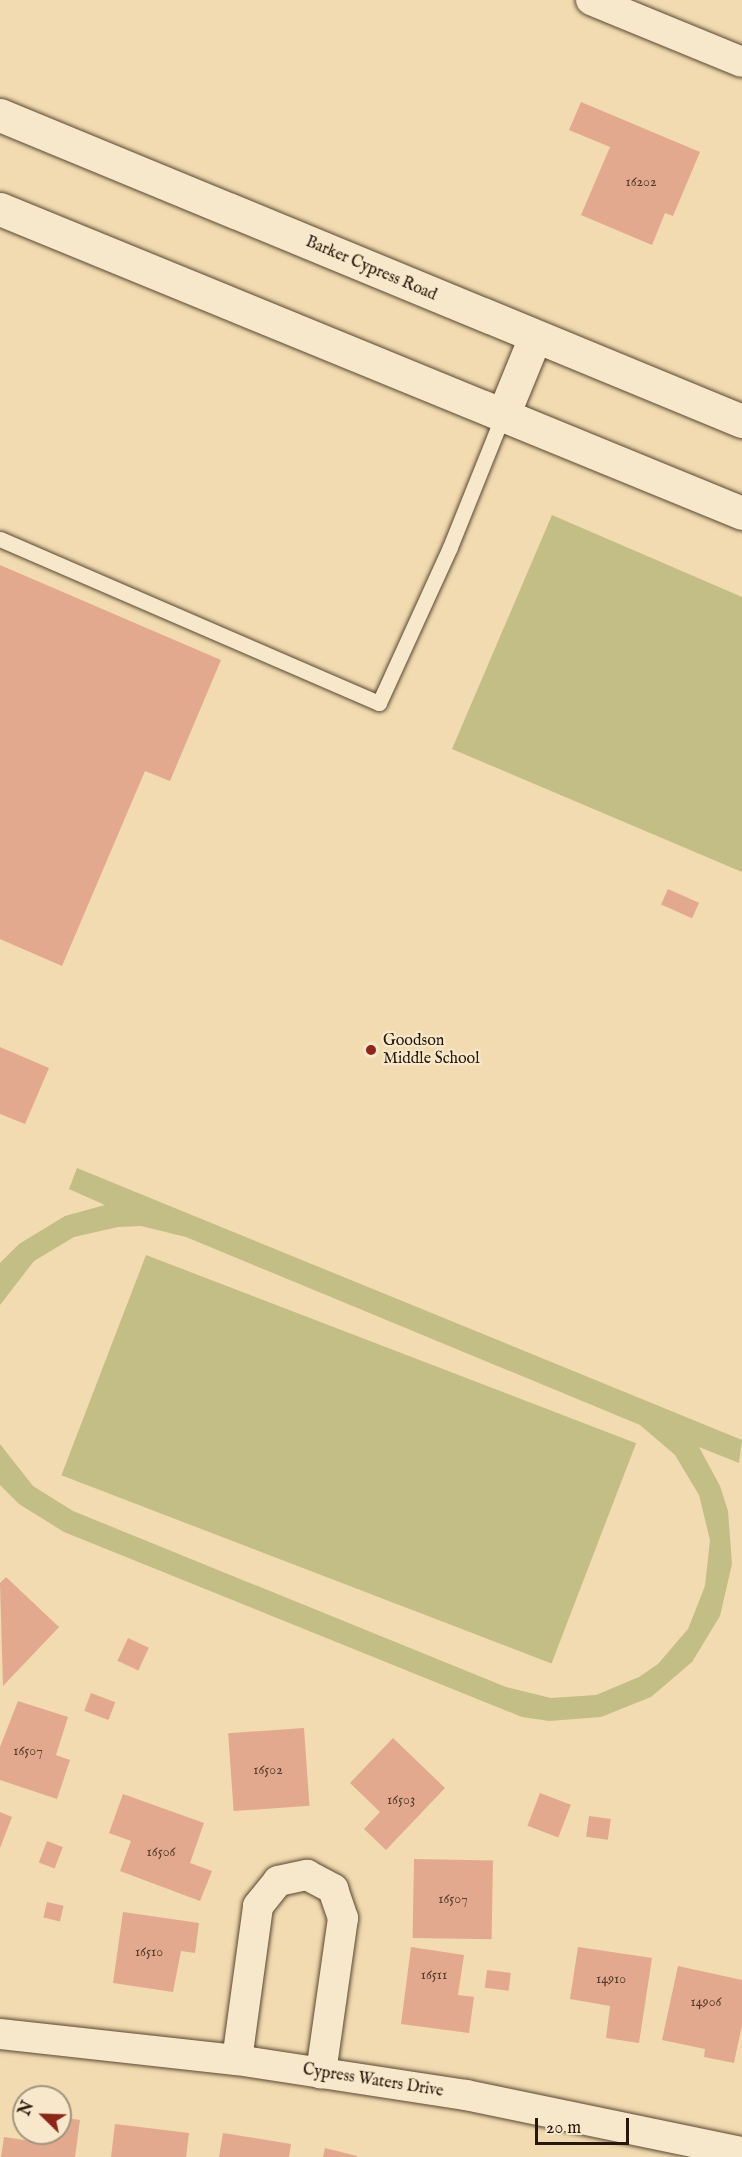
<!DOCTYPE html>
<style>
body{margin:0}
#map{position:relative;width:742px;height:2157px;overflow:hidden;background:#f2dbb0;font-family:"IM FELL English",serif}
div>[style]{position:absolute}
.green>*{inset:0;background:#c2be86;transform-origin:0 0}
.building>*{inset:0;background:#e2a98f;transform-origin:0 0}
.roads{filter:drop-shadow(0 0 2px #594832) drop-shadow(0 0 2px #594832)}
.service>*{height:15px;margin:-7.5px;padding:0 7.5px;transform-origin:7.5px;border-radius:7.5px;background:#f7e8cc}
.minor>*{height:30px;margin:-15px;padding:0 15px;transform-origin:15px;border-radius:15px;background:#f7e8cc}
.secondary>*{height:33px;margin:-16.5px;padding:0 16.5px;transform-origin:16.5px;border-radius:16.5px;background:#f7e8cc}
.dots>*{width:16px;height:16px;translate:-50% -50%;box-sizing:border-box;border:3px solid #f7e8cc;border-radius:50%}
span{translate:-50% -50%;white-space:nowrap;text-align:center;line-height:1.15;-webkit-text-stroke:4.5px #f7e8cc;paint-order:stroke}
.number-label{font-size:14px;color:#553c2a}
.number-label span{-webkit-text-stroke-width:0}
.street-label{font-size:16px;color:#261708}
.poi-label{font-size:16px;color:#261708}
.left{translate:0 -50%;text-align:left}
.north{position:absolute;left:12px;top:2085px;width:60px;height:60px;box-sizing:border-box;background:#f7e8cc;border:2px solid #a3947e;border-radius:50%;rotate:293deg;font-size:16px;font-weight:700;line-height:24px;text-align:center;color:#261708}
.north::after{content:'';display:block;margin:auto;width:21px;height:27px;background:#8f2418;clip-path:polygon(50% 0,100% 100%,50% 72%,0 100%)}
.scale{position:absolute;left:535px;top:2118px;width:94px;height:27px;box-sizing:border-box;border:3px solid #261708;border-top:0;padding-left:8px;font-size:18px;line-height:21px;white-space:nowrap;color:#261708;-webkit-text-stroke:4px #f7e8cc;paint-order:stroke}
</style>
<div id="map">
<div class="green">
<div style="clip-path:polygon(552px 515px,742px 597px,742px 872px,452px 749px)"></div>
<div style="clip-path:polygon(77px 1168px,742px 1440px,739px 1463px,699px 1447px,720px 1486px,728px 1511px,732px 1564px,720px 1616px,692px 1662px,651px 1697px,601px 1717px,549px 1721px,522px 1717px,64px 1532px,19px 1504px,0 1485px,0 1444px,33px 1486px,73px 1511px,506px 1687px,551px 1698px,596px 1695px,639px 1677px,658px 1664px,688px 1629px,705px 1586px,710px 1540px,699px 1495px,675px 1455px,640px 1425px,186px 1237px,141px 1226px,118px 1227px,74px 1237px,34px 1261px,0 1305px,0 1263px,19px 1244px,65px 1216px,105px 1205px,69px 1189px)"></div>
<div style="left:146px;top:1255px;width:525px;height:236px;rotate:21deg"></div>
</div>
<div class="building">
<div style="clip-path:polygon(581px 102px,700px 152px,673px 216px,665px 213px,652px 245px,581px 215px,610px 147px,569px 130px)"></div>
<div style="clip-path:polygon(0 565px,221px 660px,170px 781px,145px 771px,62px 966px,0 939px)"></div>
<div style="left:668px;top:889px;width:34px;height:17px;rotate:24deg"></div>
<div style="clip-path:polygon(0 1047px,49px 1068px,25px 1124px,0 1114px)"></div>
<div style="clip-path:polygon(6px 1577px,59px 1627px,3px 1686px,0 1583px)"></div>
<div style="left:128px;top:1638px;width:23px;height:25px;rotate:25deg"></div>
<div style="left:91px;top:1693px;width:26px;height:19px;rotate:21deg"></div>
<div style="clip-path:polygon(18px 1701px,68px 1717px,56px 1755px,70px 1760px,57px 1799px,0 1780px,0 1747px)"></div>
<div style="left:304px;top:1728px;width:78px;height:76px;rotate:86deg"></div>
<div style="clip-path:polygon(393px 1738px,445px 1788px,386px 1850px,364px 1829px,380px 1812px,350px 1783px)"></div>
<div style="left:540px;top:1793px;width:33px;height:35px;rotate:21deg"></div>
<div style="clip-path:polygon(123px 1794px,204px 1823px,190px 1863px,212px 1871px,200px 1901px,120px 1871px,131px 1841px,109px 1833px)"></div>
<div style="clip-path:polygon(0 1812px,12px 1817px,0 1848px)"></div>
<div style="left:589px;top:1816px;width:22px;height:21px;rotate:8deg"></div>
<div style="left:47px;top:1841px;width:17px;height:23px;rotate:21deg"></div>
<div style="left:414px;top:1859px;width:79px;height:79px;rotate:1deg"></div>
<div style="left:47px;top:1902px;width:17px;height:16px;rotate:13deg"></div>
<div style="clip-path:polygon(123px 1912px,199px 1923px,195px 1953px,181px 1951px,173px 1992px,113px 1983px)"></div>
<div style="clip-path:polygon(411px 1947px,464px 1955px,458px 1995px,474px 1997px,469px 2033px,401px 2024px)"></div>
<div style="clip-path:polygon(578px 1947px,652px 1958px,639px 2043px,606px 2038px,610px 2006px,570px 1999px)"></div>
<div style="clip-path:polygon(678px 1966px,742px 1980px,742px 2025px,734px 2063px,704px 2057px,705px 2049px,662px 2040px)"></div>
<div style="left:487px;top:1970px;width:24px;height:18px;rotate:7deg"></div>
<div style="clip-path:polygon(60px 2117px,80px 2120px,75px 2157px,1px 2157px,4px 2137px,31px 2141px,32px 2133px,60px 2133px)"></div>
<div style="clip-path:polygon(115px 2124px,189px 2133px,186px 2157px,111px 2157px)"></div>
<div style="clip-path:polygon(223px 2133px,291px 2144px,289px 2157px,219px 2157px)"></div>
<div style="clip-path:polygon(325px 2148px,357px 2156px,357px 2157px,323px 2157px)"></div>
</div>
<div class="roads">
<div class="service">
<div style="left:0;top:539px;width:413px;rotate:23.4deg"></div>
<div style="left:379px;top:703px;width:171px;rotate:-65.5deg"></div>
<div style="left:450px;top:547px;width:142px;rotate:-68.1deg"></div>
</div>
<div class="minor">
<div style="left:591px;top:0;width:163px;rotate:22.3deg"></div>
<div style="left:0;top:2034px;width:238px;rotate:6.3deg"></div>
<div style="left:237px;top:2060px;width:232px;rotate:8.7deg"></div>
<div style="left:466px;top:2095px;width:282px;rotate:11.7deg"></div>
<div style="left:237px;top:2060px;width:155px;rotate:-82.2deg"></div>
<div style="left:258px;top:1906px;width:32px;rotate:-51deg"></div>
<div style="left:278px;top:1881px;width:30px;rotate:-12deg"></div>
<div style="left:307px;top:1875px;width:30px;rotate:28deg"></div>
<div style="left:333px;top:1889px;width:31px;rotate:71deg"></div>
<div style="left:343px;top:1918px;width:157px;rotate:98.1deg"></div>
</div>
<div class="secondary">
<div style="left:0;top:115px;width:803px;rotate:22.41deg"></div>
<div style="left:0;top:209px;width:802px;rotate:22.28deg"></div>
<div style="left:503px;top:415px;width:84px;rotate:-67.7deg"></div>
</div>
</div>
<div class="dots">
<div style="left:371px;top:1050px;background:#8f2418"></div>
</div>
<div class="number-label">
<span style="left:641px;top:182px">16202</span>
<span style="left:28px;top:1751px">16507</span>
<span style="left:268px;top:1770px">16502</span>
<span style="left:401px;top:1800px">16503</span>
<span style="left:161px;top:1852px">16506</span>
<span style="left:453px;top:1899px">16507</span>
<span style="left:149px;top:1952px">16510</span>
<span style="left:434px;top:1975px">16511</span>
<span style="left:611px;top:1979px">14910</span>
<span style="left:706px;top:2002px">14906</span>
</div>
<div class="street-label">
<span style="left:371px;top:269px;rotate:23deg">Barker Cypress Road</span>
<span style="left:373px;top:2081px;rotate:9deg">Cypress Waters Drive</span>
</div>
<div class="poi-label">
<span class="left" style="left:383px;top:1050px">Goodson<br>Middle School</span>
</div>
<div class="north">N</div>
<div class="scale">20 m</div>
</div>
